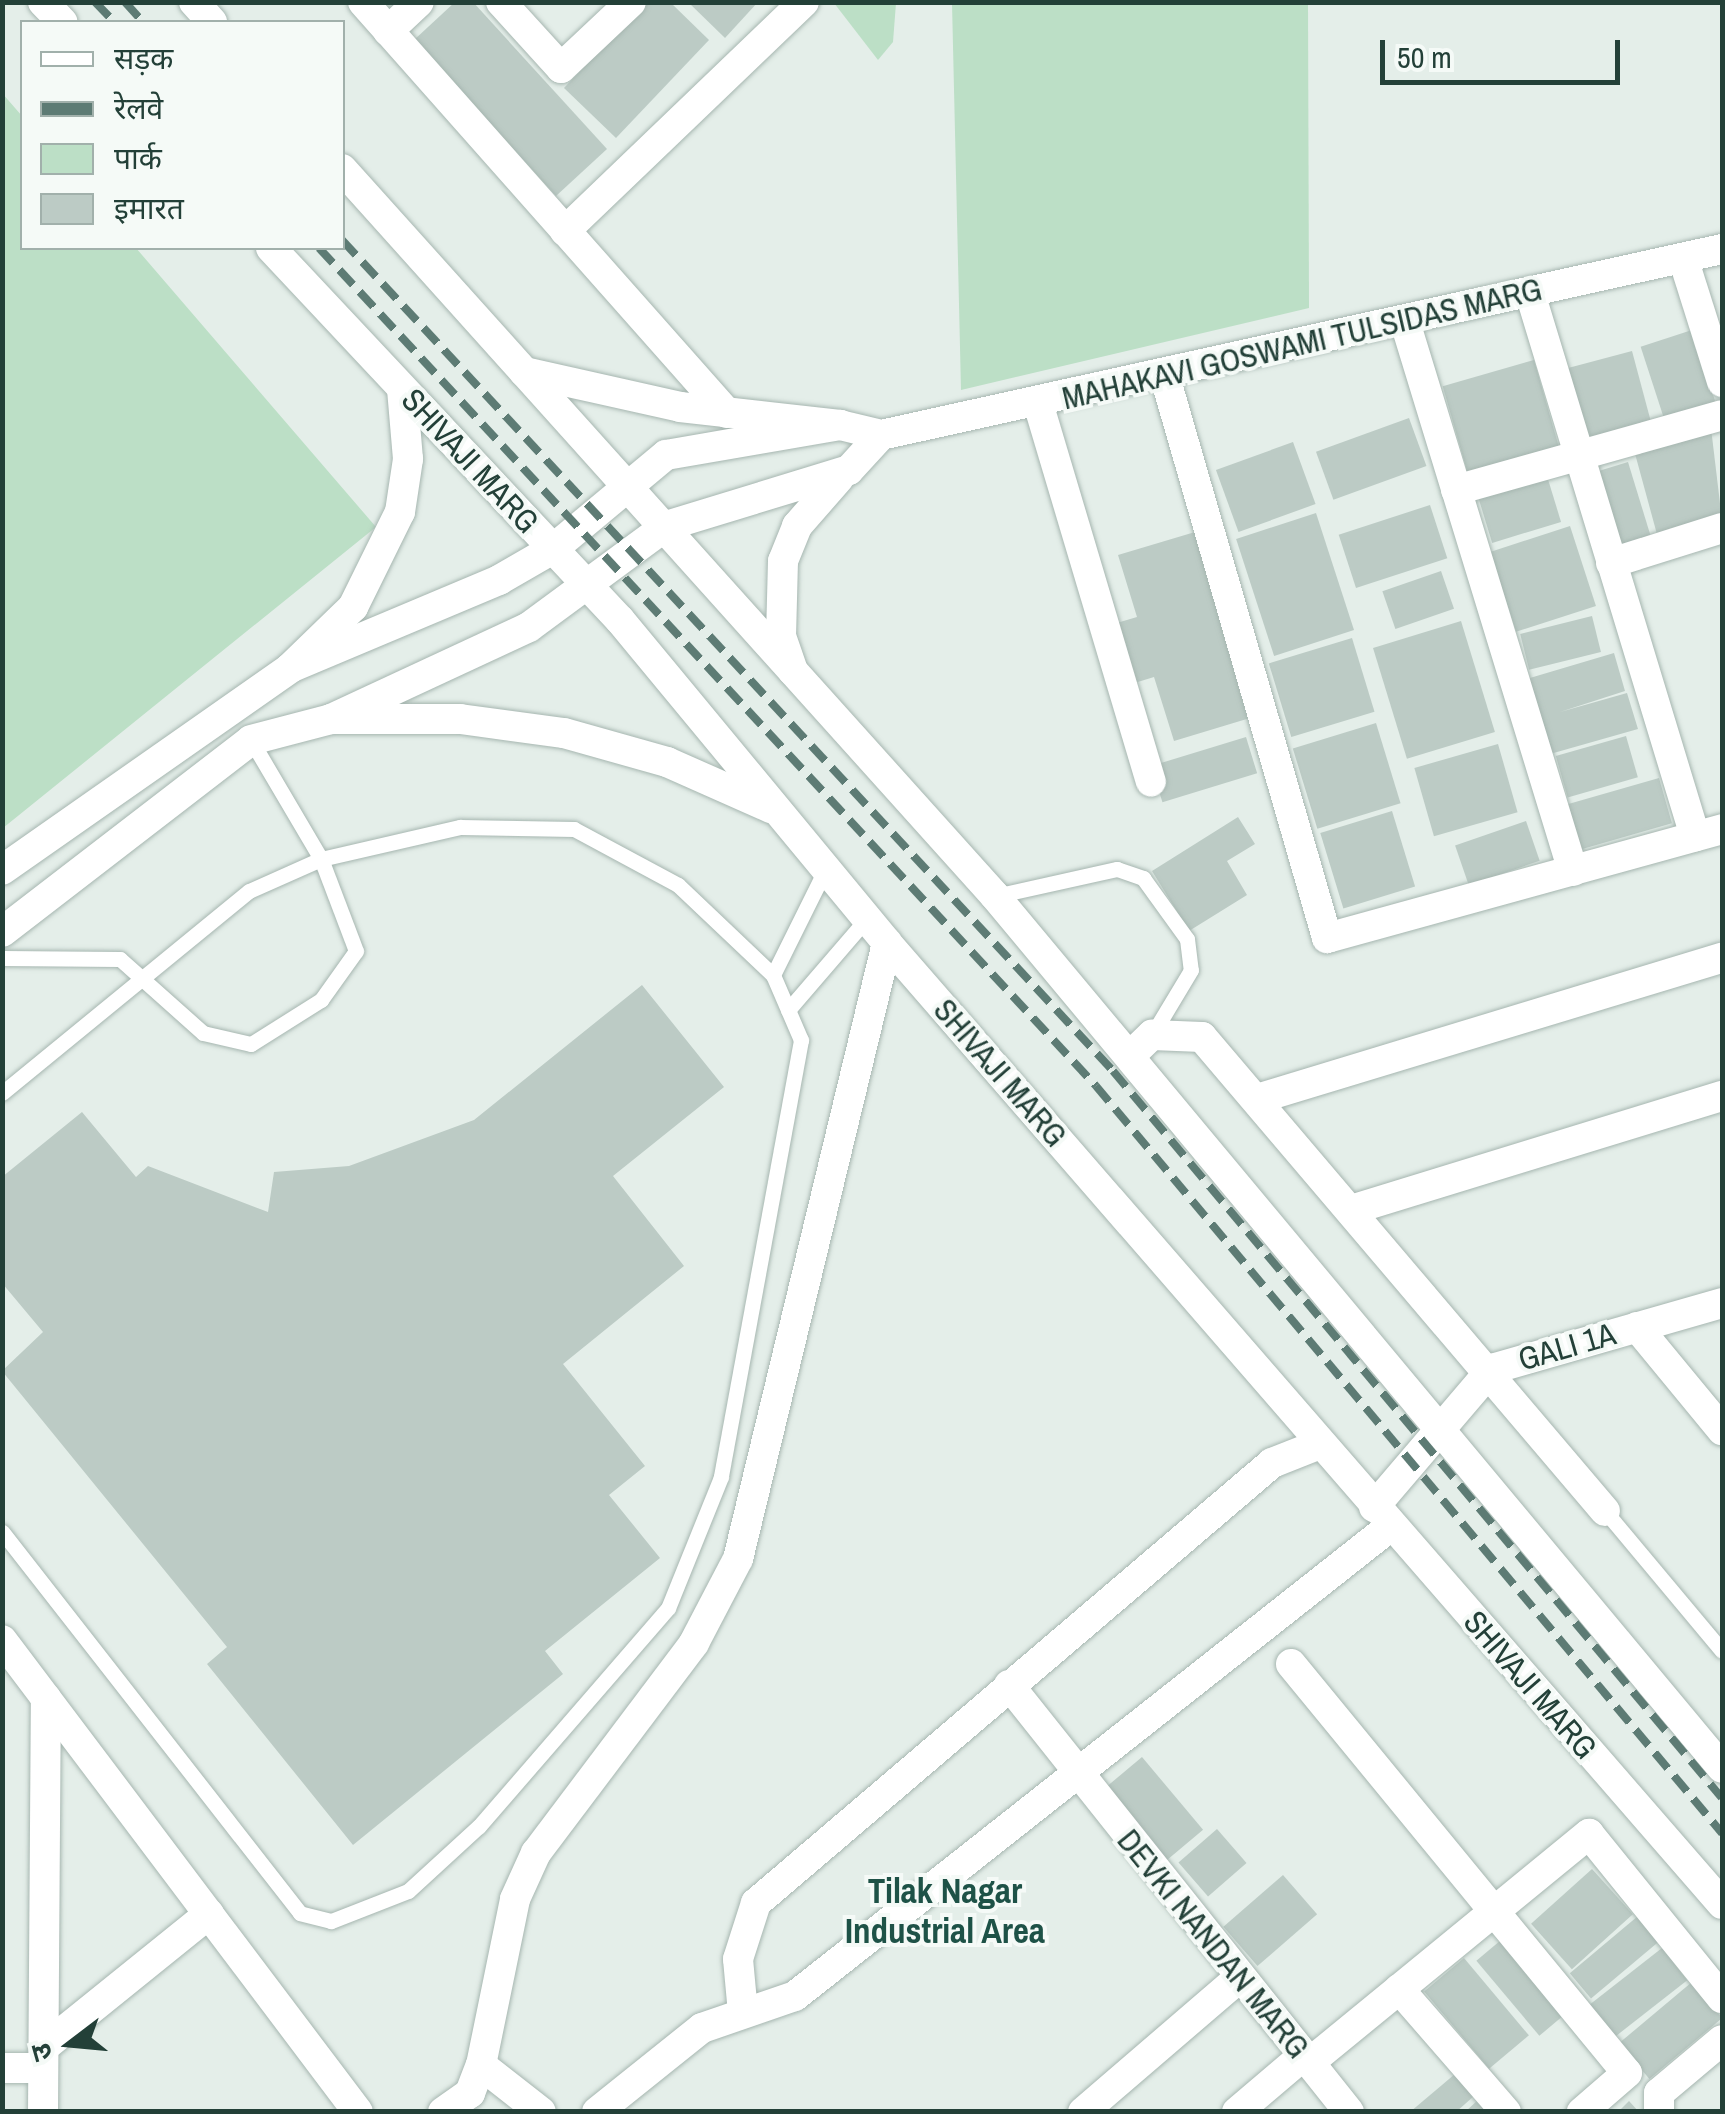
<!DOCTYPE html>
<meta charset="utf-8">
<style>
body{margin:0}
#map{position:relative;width:1725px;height:2114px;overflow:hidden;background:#e4eee9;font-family:"Archivo Narrow","Noto Sans Devanagari",sans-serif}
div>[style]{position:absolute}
.green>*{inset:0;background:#bcdfc6}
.building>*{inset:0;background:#bccbc5;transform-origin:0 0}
.roads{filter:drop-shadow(0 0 2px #a6b6b0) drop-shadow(0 0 2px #a6b6b0)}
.service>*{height:15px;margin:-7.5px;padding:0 7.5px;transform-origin:7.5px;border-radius:7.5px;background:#fff}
.minor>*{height:30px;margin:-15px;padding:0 15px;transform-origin:15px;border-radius:15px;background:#fff}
.tertiary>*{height:30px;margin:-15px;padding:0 15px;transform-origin:15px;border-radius:15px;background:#fff}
.secondary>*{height:30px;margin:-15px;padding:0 15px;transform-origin:15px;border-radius:15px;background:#fff}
.rail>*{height:8px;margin-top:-4px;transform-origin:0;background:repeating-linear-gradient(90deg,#5d7b74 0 20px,transparent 0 30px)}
span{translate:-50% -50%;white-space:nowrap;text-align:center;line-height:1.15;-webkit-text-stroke:8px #f5faf7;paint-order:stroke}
.street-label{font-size:32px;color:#234038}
.neighbourhood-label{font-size:35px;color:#1e5247;font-weight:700}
.frame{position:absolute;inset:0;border:5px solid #234038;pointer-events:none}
.legend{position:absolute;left:20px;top:20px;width:325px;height:230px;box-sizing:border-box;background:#f5faf7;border:2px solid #a1b0ab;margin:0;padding:12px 18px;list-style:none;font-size:30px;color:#234038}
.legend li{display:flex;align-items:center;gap:20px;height:50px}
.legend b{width:50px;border:2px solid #a1b0ab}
.north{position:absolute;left:20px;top:1994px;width:100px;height:100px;-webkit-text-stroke:8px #f5faf7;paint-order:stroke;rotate:254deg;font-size:28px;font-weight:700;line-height:40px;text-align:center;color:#234038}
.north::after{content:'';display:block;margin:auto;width:35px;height:45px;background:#234038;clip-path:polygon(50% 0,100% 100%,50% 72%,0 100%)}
.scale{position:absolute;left:1380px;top:40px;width:240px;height:45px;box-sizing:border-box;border:5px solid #234038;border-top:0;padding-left:12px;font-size:30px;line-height:35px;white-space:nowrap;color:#234038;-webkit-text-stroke:8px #f5faf7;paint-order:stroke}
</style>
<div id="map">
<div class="green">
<div style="clip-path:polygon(834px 3px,896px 3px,893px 42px,878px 60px)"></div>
<div style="clip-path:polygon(952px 3px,1308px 3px,1309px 308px,961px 390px)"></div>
<div style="clip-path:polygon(2px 93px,22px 116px,22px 248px,136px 248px,376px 527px,3px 828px)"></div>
</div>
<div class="building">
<div style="clip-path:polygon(455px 2px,473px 2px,607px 149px,556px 196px,414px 40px)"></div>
<div style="clip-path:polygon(645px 2px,670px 2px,709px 40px,616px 138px,564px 88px)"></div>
<div style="clip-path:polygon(688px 2px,758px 2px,725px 38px)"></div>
<div style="left:1692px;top:330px;width:83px;height:54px;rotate:72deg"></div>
<div style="left:1632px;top:351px;width:84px;height:70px;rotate:75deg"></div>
<div style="left:1534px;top:360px;width:93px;height:95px;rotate:74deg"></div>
<div style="left:1409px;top:418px;width:51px;height:99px;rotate:70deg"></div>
<div style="clip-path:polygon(1711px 428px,1722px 520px,1658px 538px,1634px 450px)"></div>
<div style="left:1293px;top:442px;width:66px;height:82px;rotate:70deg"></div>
<div style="left:1628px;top:462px;width:78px;height:41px;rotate:73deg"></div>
<div style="left:1547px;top:476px;width:48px;height:72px;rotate:73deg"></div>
<div style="left:1430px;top:505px;width:56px;height:96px;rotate:72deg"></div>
<div style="left:1316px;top:513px;width:123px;height:84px;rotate:72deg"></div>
<div style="left:1570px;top:526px;width:84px;height:84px;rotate:72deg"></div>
<div style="clip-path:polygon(1195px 532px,1250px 718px,1174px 741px,1154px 677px,1128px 685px,1110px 625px,1137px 617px,1118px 555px)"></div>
<div style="left:1441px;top:571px;width:40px;height:62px;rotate:71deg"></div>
<div style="left:1592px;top:616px;width:37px;height:74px;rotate:76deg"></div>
<div style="left:1461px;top:621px;width:116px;height:92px;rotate:73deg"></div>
<div style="left:1352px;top:638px;width:77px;height:87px;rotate:73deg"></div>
<div style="clip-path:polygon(1614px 653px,1625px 691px,1560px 712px,1627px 693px,1638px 729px,1543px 756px,1523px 680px)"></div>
<div style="left:1376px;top:723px;width:84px;height:87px;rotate:73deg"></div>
<div style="left:1626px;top:736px;width:43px;height:73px;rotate:74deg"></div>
<div style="left:1246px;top:737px;width:38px;height:99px;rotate:73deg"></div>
<div style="left:1498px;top:744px;width:71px;height:87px;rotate:74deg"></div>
<div style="left:1659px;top:778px;width:47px;height:106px;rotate:74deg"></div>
<div style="left:1392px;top:811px;width:79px;height:75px;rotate:73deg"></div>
<div style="clip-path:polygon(1238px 817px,1255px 844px,1227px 861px,1247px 895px,1189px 931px,1152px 871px)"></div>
<div style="left:1526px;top:821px;width:42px;height:75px;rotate:71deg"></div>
<div style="clip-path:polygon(642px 985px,724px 1087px,613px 1176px,684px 1266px,563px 1364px,645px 1466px,609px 1495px,660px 1558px,545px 1651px,563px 1674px,353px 1845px,207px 1664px,227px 1647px,2px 1371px,43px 1332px,2px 1283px,2px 1177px,82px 1112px,136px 1177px,148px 1166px,268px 1212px,274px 1172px,349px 1166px,474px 1120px)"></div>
<div style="left:1142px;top:1757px;width:95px;height:49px;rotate:50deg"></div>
<div style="left:1217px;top:1829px;width:45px;height:51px;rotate:49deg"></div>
<div style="left:1592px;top:1869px;width:61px;height:82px;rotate:48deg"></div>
<div style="left:1283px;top:1875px;width:52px;height:79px;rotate:49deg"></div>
<div style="left:1638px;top:1916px;width:33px;height:89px;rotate:50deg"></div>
<div style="left:1507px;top:1935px;width:98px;height:40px;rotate:50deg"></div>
<div style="left:1662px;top:1948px;width:41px;height:92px;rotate:52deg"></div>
<div style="left:1464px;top:1958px;width:101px;height:52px;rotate:50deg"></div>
<div style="left:1692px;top:1982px;width:47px;height:95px;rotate:50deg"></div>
<div style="clip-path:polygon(1455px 2074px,1474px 2096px,1456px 2112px,1410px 2112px)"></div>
<div style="clip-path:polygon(1479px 2099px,1489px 2112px,1465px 2112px)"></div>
<div style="clip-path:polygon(1629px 2101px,1639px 2112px,1618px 2112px)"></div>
</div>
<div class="roads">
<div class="service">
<div style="left:995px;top:896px;width:125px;rotate:-12.5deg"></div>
<div style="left:1117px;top:869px;width:28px;rotate:19deg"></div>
<div style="left:1143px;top:878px;width:75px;rotate:54.2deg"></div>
<div style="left:1187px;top:939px;width:31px;rotate:83deg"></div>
<div style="left:1191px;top:970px;width:76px;rotate:121deg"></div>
<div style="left:2px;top:958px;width:118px;rotate:0.5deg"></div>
<div style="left:120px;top:959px;width:111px;rotate:41.7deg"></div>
<div style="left:203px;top:1033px;width:49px;rotate:12.9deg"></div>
<div style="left:251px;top:1044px;width:83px;rotate:-32.2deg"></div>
<div style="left:321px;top:1000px;width:60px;rotate:-54.5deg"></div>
<div style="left:356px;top:951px;width:98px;rotate:-110.8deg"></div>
<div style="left:321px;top:859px;width:138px;rotate:-120.5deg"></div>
<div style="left:773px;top:975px;width:119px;rotate:-63.6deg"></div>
<div style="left:788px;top:1010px;width:121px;rotate:-49.3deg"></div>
<div style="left:2px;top:1093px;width:319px;rotate:-39.3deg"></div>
<div style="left:249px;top:891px;width:79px;rotate:-24deg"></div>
<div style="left:321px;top:859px;width:143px;rotate:-13deg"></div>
<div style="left:460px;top:827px;width:114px;rotate:1deg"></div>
<div style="left:574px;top:829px;width:118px;rotate:28.3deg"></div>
<div style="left:678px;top:885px;width:131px;rotate:43.5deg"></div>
<div style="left:773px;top:975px;width:71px;rotate:66.7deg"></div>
<div style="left:801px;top:1040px;width:444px;rotate:100.4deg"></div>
<div style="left:721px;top:1477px;width:141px;rotate:112deg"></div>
<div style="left:668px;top:1608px;width:289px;rotate:130.9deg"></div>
<div style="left:479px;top:1826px;width:96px;rotate:137.5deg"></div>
<div style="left:408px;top:1891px;width:83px;rotate:158.7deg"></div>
<div style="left:331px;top:1921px;width:32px;rotate:-166deg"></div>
<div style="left:300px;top:1913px;width:484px;rotate:-128deg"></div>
<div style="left:1605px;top:1511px;width:182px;rotate:50.1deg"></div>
</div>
<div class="minor">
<div style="left:363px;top:2px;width:549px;rotate:48.47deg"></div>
<div style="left:501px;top:2px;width:89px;rotate:47.7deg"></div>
<div style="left:561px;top:68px;width:96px;rotate:-43.3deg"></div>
<div style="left:388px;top:31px;width:42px;rotate:-43.1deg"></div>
<div style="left:565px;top:231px;width:331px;rotate:-43.8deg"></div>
<div style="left:1683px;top:258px;width:130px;rotate:72.5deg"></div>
<div style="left:1530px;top:293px;width:568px;rotate:73.1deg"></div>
<div style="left:1405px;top:322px;width:574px;rotate:72.99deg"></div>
<div style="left:1165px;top:377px;width:584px;rotate:73.89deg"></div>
<div style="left:1327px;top:938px;width:410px;rotate:-15.4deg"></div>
<div style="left:1038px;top:403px;width:395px;rotate:73.4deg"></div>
<div style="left:1456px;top:490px;width:276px;rotate:-15.7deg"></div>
<div style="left:1611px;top:563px;width:116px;rotate:-17.5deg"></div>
<div style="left:1132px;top:1054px;width:28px;rotate:-44deg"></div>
<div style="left:1152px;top:1035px;width:50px;rotate:2.3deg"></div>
<div style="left:1202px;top:1037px;width:622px;rotate:49.63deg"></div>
<div style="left:1260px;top:1098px;width:483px;rotate:-16.9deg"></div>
<div style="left:1354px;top:1209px;width:385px;rotate:-17.1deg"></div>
<div style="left:1637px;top:1327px;width:134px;rotate:50.5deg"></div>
<div style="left:1374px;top:1507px;width:182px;rotate:-49.5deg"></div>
<div style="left:1492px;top:1369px;width:239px;rotate:-16deg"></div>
<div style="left:1291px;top:1664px;width:529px;rotate:50.6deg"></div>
<div style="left:1627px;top:2073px;width:60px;rotate:139.1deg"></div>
<div style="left:1009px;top:1685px;width:546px;rotate:51.47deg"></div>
<div style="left:1399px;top:1989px;width:163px;rotate:49deg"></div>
<div style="left:743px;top:2013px;width:54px;rotate:-95.3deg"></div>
<div style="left:738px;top:1959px;width:59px;rotate:-72.2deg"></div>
<div style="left:756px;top:1903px;width:678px;rotate:-40.45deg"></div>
<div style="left:1272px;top:1463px;width:52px;rotate:-21.6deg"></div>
<div style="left:44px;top:2047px;width:212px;rotate:-38.9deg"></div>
<div style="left:1309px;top:2063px;width:362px;rotate:-39.3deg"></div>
<div style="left:1589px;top:1834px;width:211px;rotate:51deg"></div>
<div style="left:481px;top:2065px;width:76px;rotate:38.1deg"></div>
<div style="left:2px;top:2068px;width:41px"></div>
<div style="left:443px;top:2112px;width:33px;rotate:-35deg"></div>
<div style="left:470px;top:2093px;width:30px;rotate:-69deg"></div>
<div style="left:481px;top:2065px;width:169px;rotate:-78.4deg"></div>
<div style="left:515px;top:1899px;width:51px;rotate:-65.5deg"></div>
<div style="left:536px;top:1853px;width:263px;rotate:-53deg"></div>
<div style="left:694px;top:1643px;width:95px;rotate:-62.4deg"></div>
<div style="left:738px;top:1559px;width:634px;rotate:-76.4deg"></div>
<div style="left:597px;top:2112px;width:134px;rotate:-38.7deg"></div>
<div style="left:702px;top:2028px;width:98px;rotate:-19deg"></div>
<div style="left:795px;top:1996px;width:759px;rotate:-38.26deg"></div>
<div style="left:1083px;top:2112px;width:207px;rotate:-40.7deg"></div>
<div style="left:1237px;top:2112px;width:88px;rotate:-40.4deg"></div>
<div style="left:1659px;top:2112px;width:19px;rotate:-90deg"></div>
<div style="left:1659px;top:2093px;width:82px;rotate:-40.1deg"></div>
</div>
<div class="tertiary">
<div style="left:290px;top:668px;width:227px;rotate:-22.8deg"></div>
<div style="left:499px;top:580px;width:62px;rotate:-29.9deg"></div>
<div style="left:553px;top:549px;width:147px;rotate:-39.8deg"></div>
<div style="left:666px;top:455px;width:177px;rotate:-9.8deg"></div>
<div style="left:840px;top:425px;width:42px;rotate:13.7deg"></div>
<div style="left:881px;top:435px;width:861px;rotate:-12.47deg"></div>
<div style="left:793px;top:671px;width:36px;rotate:-109deg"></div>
<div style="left:781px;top:637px;width:76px;rotate:-88.5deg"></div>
<div style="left:783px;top:561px;width:38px;rotate:-68deg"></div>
<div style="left:797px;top:526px;width:64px;rotate:-48.8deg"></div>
<div style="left:2px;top:870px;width:352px;rotate:-35deg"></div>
<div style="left:290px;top:668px;width:88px;rotate:-44.1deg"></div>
<div style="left:353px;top:607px;width:106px;rotate:-63.7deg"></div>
<div style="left:400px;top:512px;width:54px;rotate:-81.4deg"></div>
<div style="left:408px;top:459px;width:70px;rotate:-94.9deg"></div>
<div style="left:2px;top:932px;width:314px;rotate:-37.6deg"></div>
<div style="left:251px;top:740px;width:83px;rotate:-14.7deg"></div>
<div style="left:331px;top:719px;width:218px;rotate:-24.9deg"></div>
<div style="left:529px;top:627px;width:170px;rotate:-36.4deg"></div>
<div style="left:666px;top:526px;width:191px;rotate:-17deg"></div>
<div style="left:849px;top:470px;width:47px;rotate:-47.6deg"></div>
<div style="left:2px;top:1640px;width:591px;rotate:52.98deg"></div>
<div style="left:43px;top:2112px;width:414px;rotate:-89.6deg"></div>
</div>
<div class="secondary">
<div style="left:43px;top:2px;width:28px;rotate:46deg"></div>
<div style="left:194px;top:2px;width:27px;rotate:48deg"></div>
<div style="left:342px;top:169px;width:977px;rotate:48.07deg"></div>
<div style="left:995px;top:896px;width:1135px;rotate:50.18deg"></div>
<div style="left:271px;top:248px;width:510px;rotate:46.83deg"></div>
<div style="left:620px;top:620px;width:419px;rotate:50.4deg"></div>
<div style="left:887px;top:943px;width:1273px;rotate:49.01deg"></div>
<div style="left:524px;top:372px;width:160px;rotate:12.6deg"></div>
<div style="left:680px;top:407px;width:161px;rotate:6.4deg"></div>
<div style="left:331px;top:719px;width:129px"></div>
<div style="left:460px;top:719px;width:105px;rotate:7.7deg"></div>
<div style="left:564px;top:733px;width:107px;rotate:15.7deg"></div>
<div style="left:667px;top:762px;width:114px;rotate:23.9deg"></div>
</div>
</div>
<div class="rail">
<div style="left:95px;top:2px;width:28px;rotate:46deg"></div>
<div style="left:125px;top:2px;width:27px;rotate:48deg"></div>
<div style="left:342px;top:240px;width:1134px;rotate:47.14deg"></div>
<div style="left:1113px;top:1071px;width:948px;rotate:50.05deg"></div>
<div style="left:319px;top:248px;width:1143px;rotate:47.16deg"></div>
<div style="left:1096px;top:1086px;width:975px;rotate:50.04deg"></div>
</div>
<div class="street-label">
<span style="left:1302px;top:344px;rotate:-13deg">MAHAKAVI GOSWAMI TULSIDAS MARG</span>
<span style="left:470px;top:461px;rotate:47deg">SHIVAJI MARG</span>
<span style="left:1000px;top:1073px;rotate:49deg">SHIVAJI MARG</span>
<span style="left:1567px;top:1347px;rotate:-16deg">GALI 1A</span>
<span style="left:1530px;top:1685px;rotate:49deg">SHIVAJI MARG</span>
<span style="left:1213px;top:1944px;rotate:51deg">DEVKI NANDAN MARG</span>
</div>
<div class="neighbourhood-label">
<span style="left:945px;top:1911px">Tilak Nagar<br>Industrial Area</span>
</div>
<div class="frame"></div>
<ul class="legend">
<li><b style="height:12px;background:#fff"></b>सड़क</li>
<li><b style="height:12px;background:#5d7b74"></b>रेलवे</li>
<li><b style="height:28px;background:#bcdfc6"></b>पार्क</li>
<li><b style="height:28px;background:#bccbc5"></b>इमारत</li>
</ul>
<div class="north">उ</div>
<div class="scale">50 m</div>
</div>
